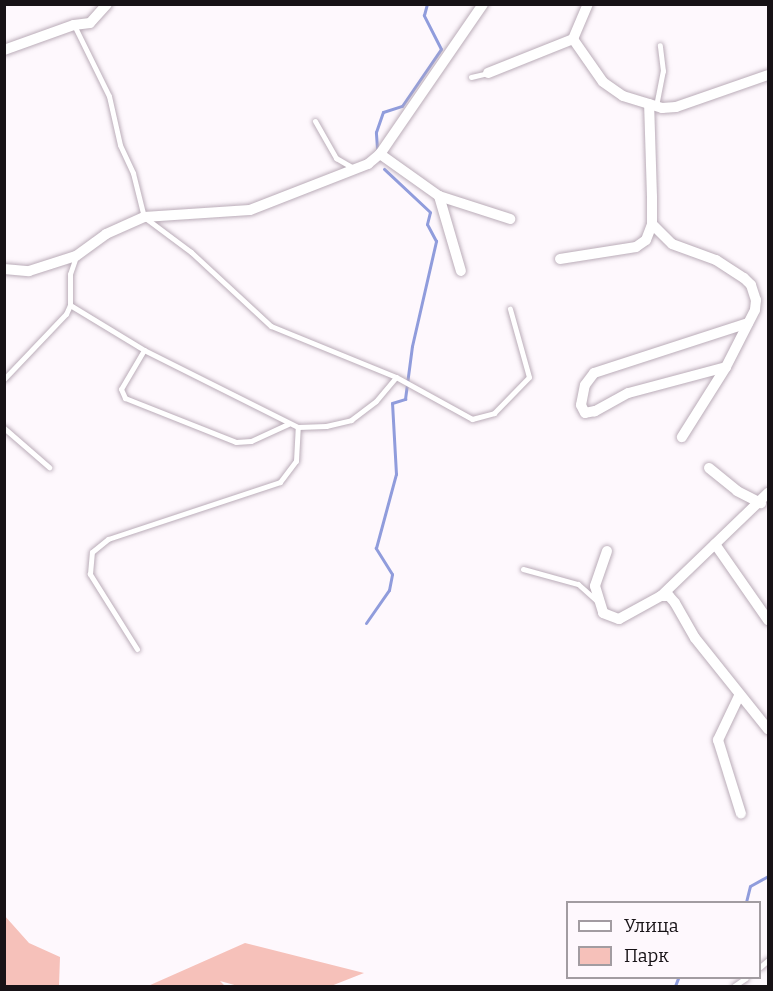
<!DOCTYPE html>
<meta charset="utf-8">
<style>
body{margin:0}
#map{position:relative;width:773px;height:991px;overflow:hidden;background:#fef8fd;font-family:Bitter,serif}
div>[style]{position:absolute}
.green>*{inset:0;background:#f6c1ba}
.stream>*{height:3px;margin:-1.5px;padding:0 1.5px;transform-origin:1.5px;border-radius:1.5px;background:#909cdc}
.roads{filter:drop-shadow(0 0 2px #baacb8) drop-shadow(0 0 2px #baacb8)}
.lane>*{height:5px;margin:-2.5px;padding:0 2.5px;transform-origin:2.5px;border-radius:2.5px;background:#fff}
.street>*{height:10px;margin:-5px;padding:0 5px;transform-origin:5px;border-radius:5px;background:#fff}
span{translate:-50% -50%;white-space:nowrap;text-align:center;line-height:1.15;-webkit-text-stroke:4.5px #fef8fd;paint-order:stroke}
.frame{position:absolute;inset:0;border:6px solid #171216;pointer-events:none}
.legend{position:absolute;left:566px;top:901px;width:195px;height:78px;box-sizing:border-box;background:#fef8fd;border:2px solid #a29ca1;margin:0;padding:8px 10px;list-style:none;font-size:18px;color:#171216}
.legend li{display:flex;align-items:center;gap:12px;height:30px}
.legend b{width:30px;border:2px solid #a29ca1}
</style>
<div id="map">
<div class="green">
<div style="clip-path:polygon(4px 915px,29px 943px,60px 957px,59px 986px,5px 986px)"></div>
<div style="clip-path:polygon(245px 943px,364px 973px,331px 986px,238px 986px,220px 981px,225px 986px,148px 986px)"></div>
</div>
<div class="stream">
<div style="left:377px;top:148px;width:16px;rotate:-94deg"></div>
<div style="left:376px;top:132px;width:21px;rotate:-71deg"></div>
<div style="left:383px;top:112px;width:20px;rotate:-18deg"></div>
<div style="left:402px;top:106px;width:69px;rotate:-55.6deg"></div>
<div style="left:441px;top:49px;width:38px;rotate:-117deg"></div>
<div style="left:424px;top:15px;width:11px;rotate:-75deg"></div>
<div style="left:366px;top:623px;width:40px;rotate:-55.1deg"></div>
<div style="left:389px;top:590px;width:16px;rotate:-79deg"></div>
<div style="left:392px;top:574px;width:31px;rotate:-122deg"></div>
<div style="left:376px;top:548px;width:77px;rotate:-74.9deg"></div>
<div style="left:396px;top:474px;width:71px;rotate:-93.2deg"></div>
<div style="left:392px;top:403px;width:14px;rotate:-17deg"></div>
<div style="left:405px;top:399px;width:53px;rotate:-82.5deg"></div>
<div style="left:412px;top:346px;width:108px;rotate:-77.1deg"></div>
<div style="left:436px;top:241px;width:19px;rotate:-118deg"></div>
<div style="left:427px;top:224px;width:12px;rotate:-76deg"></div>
<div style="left:430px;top:212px;width:63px;rotate:-136.9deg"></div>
<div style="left:746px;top:902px;width:16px;rotate:-76deg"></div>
<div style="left:750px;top:886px;width:21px;rotate:-29deg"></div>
<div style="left:675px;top:986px;width:9px;rotate:-69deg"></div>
</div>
<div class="roads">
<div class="lane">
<div style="left:74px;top:25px;width:79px;rotate:63.8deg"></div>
<div style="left:109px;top:96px;width:50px;rotate:77.3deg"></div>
<div style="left:120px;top:145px;width:31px;rotate:65deg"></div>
<div style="left:133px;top:173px;width:45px;rotate:76deg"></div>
<div style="left:144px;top:217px;width:59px;rotate:36.7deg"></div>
<div style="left:191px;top:252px;width:109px;rotate:42.8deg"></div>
<div style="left:271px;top:326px;width:135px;rotate:22.2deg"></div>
<div style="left:396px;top:377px;width:87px;rotate:28.9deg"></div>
<div style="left:472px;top:419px;width:23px;rotate:-15deg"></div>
<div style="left:494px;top:413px;width:50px;rotate:-45.8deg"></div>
<div style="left:529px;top:377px;width:71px;rotate:-105.6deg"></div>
<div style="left:471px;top:77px;width:17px;rotate:-13deg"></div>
<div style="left:656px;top:106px;width:36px;rotate:-79deg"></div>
<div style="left:663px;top:71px;width:26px;rotate:-97deg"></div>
<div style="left:315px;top:121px;width:43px;rotate:60.4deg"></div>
<div style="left:336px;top:158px;width:20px;rotate:30deg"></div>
<div style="left:70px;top:305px;width:87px;rotate:31.3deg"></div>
<div style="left:144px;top:350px;width:172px;rotate:26.6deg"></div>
<div style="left:298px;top:427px;width:28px;rotate:-2deg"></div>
<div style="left:326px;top:426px;width:26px;rotate:-13deg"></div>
<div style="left:351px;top:420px;width:31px;rotate:-37deg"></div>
<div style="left:376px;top:401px;width:31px;rotate:-50deg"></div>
<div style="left:144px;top:350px;width:45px;rotate:120.5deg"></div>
<div style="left:121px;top:389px;width:10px;rotate:66deg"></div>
<div style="left:125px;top:398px;width:119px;rotate:21.6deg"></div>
<div style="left:236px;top:442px;width:15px;rotate:-4deg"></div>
<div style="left:251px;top:441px;width:41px;rotate:-24.7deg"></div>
<div style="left:4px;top:379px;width:90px;rotate:-46.4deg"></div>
<div style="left:66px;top:314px;width:10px;rotate:-66deg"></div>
<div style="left:70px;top:305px;width:31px;rotate:-90deg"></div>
<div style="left:70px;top:274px;width:18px;rotate:-71deg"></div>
<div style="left:4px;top:428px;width:60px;rotate:40.9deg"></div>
<div style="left:523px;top:569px;width:57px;rotate:15.3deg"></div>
<div style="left:578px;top:584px;width:25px;rotate:42deg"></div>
<div style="left:137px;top:649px;width:89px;rotate:-122.1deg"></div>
<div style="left:90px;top:574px;width:22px;rotate:-85deg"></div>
<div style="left:92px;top:552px;width:21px;rotate:-39deg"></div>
<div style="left:108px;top:539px;width:181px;rotate:-18.3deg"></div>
<div style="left:280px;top:482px;width:26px;rotate:-53deg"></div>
<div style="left:296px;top:461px;width:34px;rotate:-87deg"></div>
<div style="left:760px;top:967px;width:11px;rotate:-41deg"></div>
<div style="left:734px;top:986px;width:14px;rotate:-34deg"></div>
</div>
<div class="street">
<div style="left:573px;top:39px;width:52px;rotate:55.1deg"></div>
<div style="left:603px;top:82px;width:24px;rotate:35deg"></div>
<div style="left:623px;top:96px;width:41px;rotate:17.1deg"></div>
<div style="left:662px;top:108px;width:14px;rotate:-4deg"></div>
<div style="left:676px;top:107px;width:97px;rotate:-19.2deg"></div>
<div style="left:4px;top:50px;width:74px;rotate:-19.7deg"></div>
<div style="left:74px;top:25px;width:16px;rotate:-7deg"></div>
<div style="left:90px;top:23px;width:25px;rotate:-48deg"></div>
<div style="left:488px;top:73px;width:92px;rotate:-21.8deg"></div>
<div style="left:573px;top:39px;width:38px;rotate:-67deg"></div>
<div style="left:380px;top:154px;width:72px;rotate:35.4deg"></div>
<div style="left:439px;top:196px;width:75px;rotate:17.9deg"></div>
<div style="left:439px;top:196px;width:78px;rotate:73.7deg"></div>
<div style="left:652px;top:224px;width:28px;rotate:45deg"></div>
<div style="left:672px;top:244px;width:47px;rotate:20deg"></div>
<div style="left:716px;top:260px;width:33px;rotate:33deg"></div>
<div style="left:744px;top:278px;width:10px;rotate:45deg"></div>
<div style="left:751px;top:285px;width:16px;rotate:72deg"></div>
<div style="left:756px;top:300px;width:10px;rotate:96deg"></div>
<div style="left:755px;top:310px;width:64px;rotate:117deg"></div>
<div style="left:726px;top:367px;width:83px;rotate:122.2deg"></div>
<div style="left:560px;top:259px;width:77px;rotate:-9deg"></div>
<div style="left:636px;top:247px;width:12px;rotate:-35deg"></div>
<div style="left:646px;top:240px;width:17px;rotate:-69deg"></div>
<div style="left:652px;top:224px;width:27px;rotate:-90deg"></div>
<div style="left:652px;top:197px;width:93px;rotate:-91.8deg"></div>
<div style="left:4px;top:269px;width:25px;rotate:5deg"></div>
<div style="left:29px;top:271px;width:49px;rotate:-17.7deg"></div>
<div style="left:76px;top:256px;width:37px;rotate:-36deg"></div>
<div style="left:106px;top:234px;width:42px;rotate:-24.1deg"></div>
<div style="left:144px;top:217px;width:106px;rotate:-3.8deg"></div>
<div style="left:250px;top:210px;width:127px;rotate:-21.3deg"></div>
<div style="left:368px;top:164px;width:16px;rotate:-40deg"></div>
<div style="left:380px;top:154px;width:182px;rotate:-55.5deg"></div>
<div style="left:726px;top:367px;width:101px;rotate:165.1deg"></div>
<div style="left:628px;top:393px;width:38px;rotate:151deg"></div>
<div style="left:595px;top:411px;width:10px;rotate:169deg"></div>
<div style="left:585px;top:413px;width:9px;rotate:-117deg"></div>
<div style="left:581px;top:405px;width:20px;rotate:-79deg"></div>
<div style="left:585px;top:385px;width:15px;rotate:-53deg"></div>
<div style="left:594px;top:373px;width:162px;rotate:-18deg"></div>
<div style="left:709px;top:468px;width:36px;rotate:39deg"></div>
<div style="left:737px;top:491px;width:27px;rotate:27deg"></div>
<div style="left:715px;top:544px;width:93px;rotate:55.1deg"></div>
<div style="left:607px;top:551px;width:37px;rotate:109deg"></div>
<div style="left:595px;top:586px;width:28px;rotate:73deg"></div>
<div style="left:603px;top:613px;width:17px;rotate:21deg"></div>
<div style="left:619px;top:619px;width:48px;rotate:-28.7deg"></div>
<div style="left:661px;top:596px;width:149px;rotate:-43.9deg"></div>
<div style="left:661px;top:596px;width:8px"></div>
<div style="left:669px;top:596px;width:9px;rotate:49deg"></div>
<div style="left:675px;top:603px;width:40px;rotate:60.3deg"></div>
<div style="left:695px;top:638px;width:117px;rotate:51.3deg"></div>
<div style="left:739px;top:696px;width:49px;rotate:115.5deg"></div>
<div style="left:718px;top:740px;width:77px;rotate:72.7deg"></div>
</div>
</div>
<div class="frame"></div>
<ul class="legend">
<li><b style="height:8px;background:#fff"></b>Улица</li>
<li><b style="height:16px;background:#f6c1ba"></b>Парк</li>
</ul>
</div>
